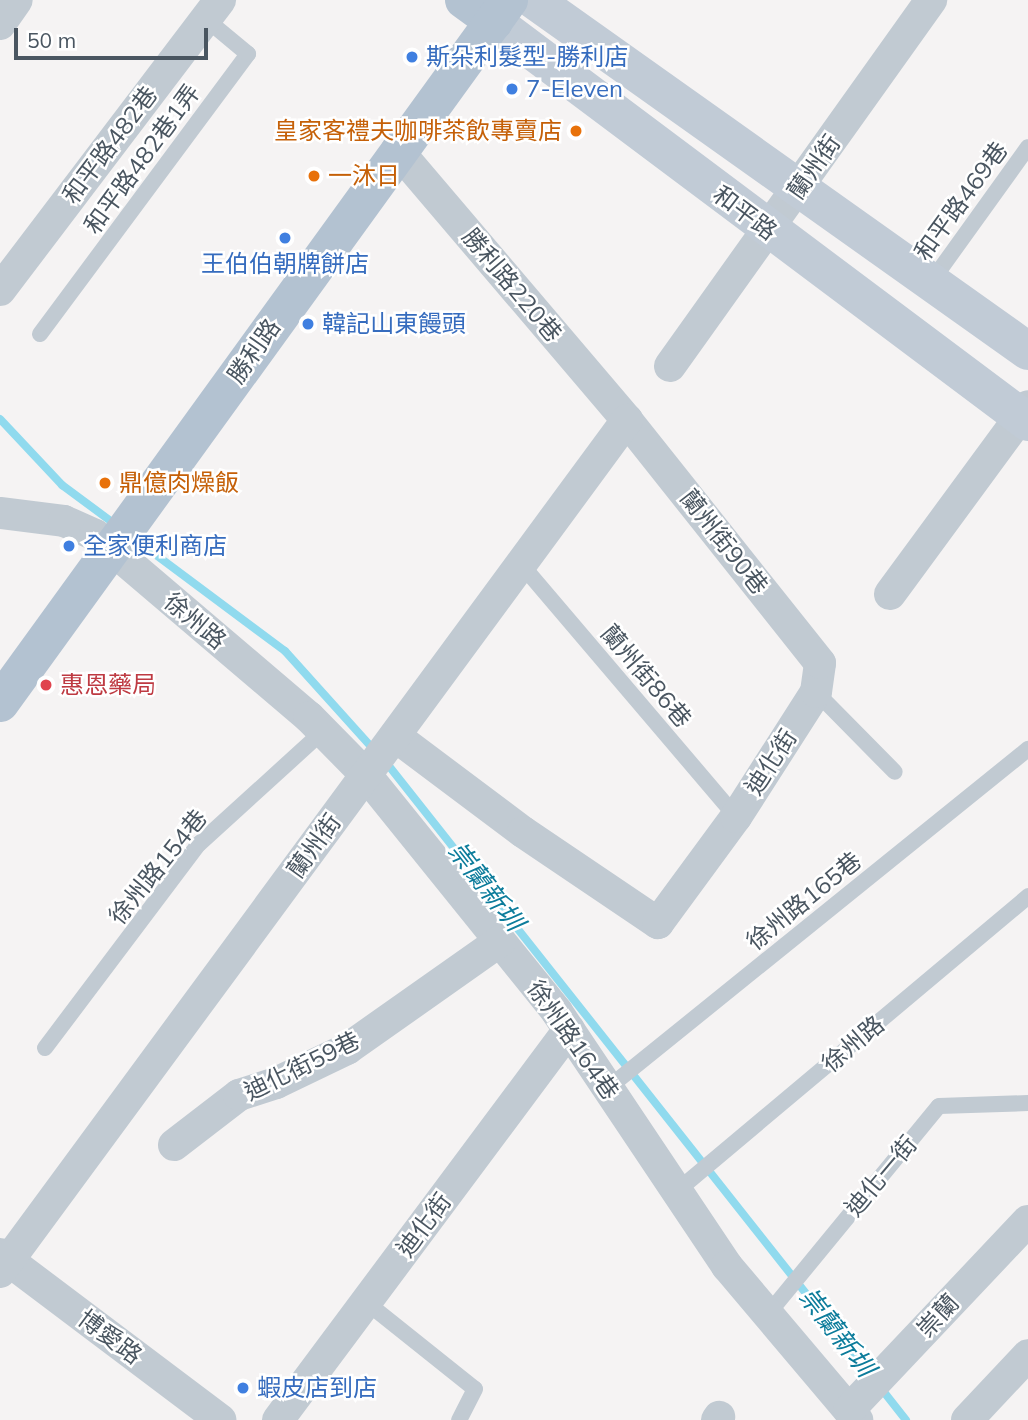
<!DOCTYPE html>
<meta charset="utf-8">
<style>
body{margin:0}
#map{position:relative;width:1028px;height:1420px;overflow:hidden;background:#f5f3f3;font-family:Mulish,"Noto Sans TC",sans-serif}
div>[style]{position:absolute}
.stream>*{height:8px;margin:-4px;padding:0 4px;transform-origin:4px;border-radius:4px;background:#90daee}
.lane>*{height:16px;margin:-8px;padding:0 8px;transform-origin:8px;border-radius:8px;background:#c1cad2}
.street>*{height:32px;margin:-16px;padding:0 16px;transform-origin:16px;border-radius:16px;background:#c1cad2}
.secondary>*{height:38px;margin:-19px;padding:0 19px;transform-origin:19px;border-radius:19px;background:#c1cbd6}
.primary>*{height:38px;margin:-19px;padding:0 19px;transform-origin:19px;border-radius:19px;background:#b3c2d1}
.dots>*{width:19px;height:19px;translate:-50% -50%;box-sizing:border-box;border:4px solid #fff;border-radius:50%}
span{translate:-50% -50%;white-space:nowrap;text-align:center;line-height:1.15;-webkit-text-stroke:5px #fff;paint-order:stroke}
.shop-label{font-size:24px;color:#366cbe}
.left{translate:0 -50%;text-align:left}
.food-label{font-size:24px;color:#c56008}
.right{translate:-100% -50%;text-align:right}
.street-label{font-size:24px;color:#4a5661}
.health-label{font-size:24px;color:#be3a42}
.water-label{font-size:26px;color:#0c7c9b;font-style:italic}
.scale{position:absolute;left:14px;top:28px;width:194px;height:32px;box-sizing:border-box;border:4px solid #4a5661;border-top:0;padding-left:9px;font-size:21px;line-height:24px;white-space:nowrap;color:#4a5661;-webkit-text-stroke:5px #fff;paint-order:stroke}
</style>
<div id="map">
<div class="stream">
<div style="left:0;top:419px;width:91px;rotate:46.8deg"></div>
<div style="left:62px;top:485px;width:67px;rotate:36.5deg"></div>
<div style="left:132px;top:537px;width:191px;rotate:36.7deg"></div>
<div style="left:285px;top:651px;width:136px;rotate:48deg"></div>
<div style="left:385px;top:761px;width:785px;rotate:51.67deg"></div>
<div style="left:880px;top:1387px;width:42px;rotate:51.8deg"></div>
</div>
<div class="lane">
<div style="left:931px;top:282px;width:166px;rotate:-54.3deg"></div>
<div style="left:40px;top:334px;width:349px;rotate:-53.4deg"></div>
<div style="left:248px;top:54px;width:55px;rotate:-140.2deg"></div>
<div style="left:521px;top:564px;width:332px;rotate:49.6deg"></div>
<div style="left:816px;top:692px;width:112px;rotate:45.4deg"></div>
<div style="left:45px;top:1048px;width:256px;rotate:-53deg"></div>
<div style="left:199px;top:844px;width:168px;rotate:-42.3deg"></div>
<div style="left:608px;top:1088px;width:540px;rotate:-38.91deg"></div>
<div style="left:677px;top:1191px;width:459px;rotate:-40deg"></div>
<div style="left:366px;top:1302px;width:139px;rotate:38.6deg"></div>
<div style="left:475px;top:1389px;width:35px;rotate:117deg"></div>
<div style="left:768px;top:1314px;width:269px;rotate:-50.6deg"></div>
<div style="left:939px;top:1106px;width:89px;rotate:-1.9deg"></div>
</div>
<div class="street">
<div style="left:0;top:24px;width:29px;rotate:-55deg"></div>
<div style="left:0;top:290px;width:364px;rotate:-52.8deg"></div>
<div style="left:670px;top:366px;width:450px;rotate:-54.5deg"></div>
<div style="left:0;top:513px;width:64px;rotate:7.1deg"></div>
<div style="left:64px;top:521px;width:34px;rotate:24deg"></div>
<div style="left:95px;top:535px;width:281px;rotate:40.4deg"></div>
<div style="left:309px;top:717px;width:81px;rotate:45.5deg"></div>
<div style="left:366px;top:775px;width:304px;rotate:51.1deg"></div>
<div style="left:557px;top:1012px;width:306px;rotate:56.2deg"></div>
<div style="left:727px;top:1266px;width:202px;rotate:49.8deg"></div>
<div style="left:890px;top:594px;width:233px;rotate:-53.7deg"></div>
<div style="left:395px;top:736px;width:160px;rotate:36.9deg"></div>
<div style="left:523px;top:832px;width:163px;rotate:34deg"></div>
<div style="left:658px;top:923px;width:132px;rotate:-53.7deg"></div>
<div style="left:736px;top:817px;width:148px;rotate:-57.4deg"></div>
<div style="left:816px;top:692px;width:29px;rotate:-82deg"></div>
<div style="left:820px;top:663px;width:310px;rotate:-128.5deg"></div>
<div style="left:627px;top:420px;width:355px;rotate:-130.4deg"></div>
<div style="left:174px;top:1145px;width:82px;rotate:-37.6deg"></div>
<div style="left:239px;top:1095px;width:39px;rotate:-18deg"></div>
<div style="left:276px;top:1083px;width:79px;rotate:-25.6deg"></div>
<div style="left:347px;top:1049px;width:187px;rotate:-35.2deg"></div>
<div style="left:0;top:1254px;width:276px;rotate:37deg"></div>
<div style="left:0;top:1272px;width:1058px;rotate:-53.65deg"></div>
<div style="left:849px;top:1410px;width:260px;rotate:-46.6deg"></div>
<div style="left:278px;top:1420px;width:487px;rotate:-53.3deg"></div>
<div style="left:717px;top:1420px;width:4px;rotate:-56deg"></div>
<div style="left:967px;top:1420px;width:89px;rotate:-46.8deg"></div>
</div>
<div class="secondary">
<div style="left:534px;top:0;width:606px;rotate:35.39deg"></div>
<div style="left:494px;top:22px;width:667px;rotate:36.84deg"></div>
</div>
<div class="primary">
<div style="left:464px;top:0;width:37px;rotate:36deg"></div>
<div style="left:0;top:703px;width:868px;rotate:-54.09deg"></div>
</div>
<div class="dots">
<div style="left:412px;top:57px;background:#3f7fe0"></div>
<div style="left:512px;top:89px;background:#3f7fe0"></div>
<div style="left:576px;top:131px;background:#e8710a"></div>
<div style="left:314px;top:176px;background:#e8710a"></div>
<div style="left:285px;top:238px;background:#3f7fe0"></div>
<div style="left:308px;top:324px;background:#3f7fe0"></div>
<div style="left:105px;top:483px;background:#e8710a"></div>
<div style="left:69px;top:546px;background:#3f7fe0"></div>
<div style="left:46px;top:685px;background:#e0444e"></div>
<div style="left:243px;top:1388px;background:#3f7fe0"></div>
</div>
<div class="shop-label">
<span class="left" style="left:426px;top:57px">斯朵利髮型-勝利店</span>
<span class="left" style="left:526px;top:89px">7-Eleven</span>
<span style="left:285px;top:264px">王伯伯朝牌餅店</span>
<span class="left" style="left:322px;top:324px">韓記山東饅頭</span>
<span class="left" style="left:83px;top:546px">全家便利商店</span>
<span class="left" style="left:257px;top:1388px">蝦皮店到店</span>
</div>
<div class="food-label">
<span class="right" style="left:562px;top:131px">皇家客禮夫咖啡茶飲專賣店</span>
<span class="left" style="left:328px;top:176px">一沐日</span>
<span class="left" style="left:119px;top:483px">鼎億肉燥飯</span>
</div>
<div class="street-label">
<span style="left:110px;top:145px;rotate:-53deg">和平路482巷</span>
<span style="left:142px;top:159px;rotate:-54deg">和平路482巷1弄</span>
<span style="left:814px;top:167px;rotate:-55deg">蘭州街</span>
<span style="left:961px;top:201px;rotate:-54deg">和平路469巷</span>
<span style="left:745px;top:213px;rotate:37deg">和平路</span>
<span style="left:512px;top:285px;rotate:50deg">勝利路220巷</span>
<span style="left:254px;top:351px;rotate:-55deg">勝利路</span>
<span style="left:724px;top:542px;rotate:52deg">蘭州街90巷</span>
<span style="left:195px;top:621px;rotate:40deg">徐州路</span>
<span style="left:646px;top:676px;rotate:50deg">蘭州街86巷</span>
<span style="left:771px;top:762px;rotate:-57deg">迪化街</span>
<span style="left:314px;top:846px;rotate:-54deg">蘭州街</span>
<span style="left:158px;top:867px;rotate:-51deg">徐州路154巷</span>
<span style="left:804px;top:901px;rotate:-39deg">徐州路165巷</span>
<span style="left:573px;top:1040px;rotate:55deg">徐州路164巷</span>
<span style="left:853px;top:1044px;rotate:-40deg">徐州路</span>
<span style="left:302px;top:1066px;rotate:-26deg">迪化街59巷</span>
<span style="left:881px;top:1176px;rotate:-50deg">迪化一街</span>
<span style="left:424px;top:1225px;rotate:-53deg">迪化街</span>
<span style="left:938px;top:1316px;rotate:-47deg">崇蘭</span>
<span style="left:110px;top:1337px;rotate:37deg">博愛路</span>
</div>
<div class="health-label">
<span class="left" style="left:60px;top:685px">惠恩藥局</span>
</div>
<div class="water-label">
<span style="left:486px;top:886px;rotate:52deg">崇蘭新圳</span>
<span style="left:837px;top:1332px;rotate:52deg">崇蘭新圳</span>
</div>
<div class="scale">50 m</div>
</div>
